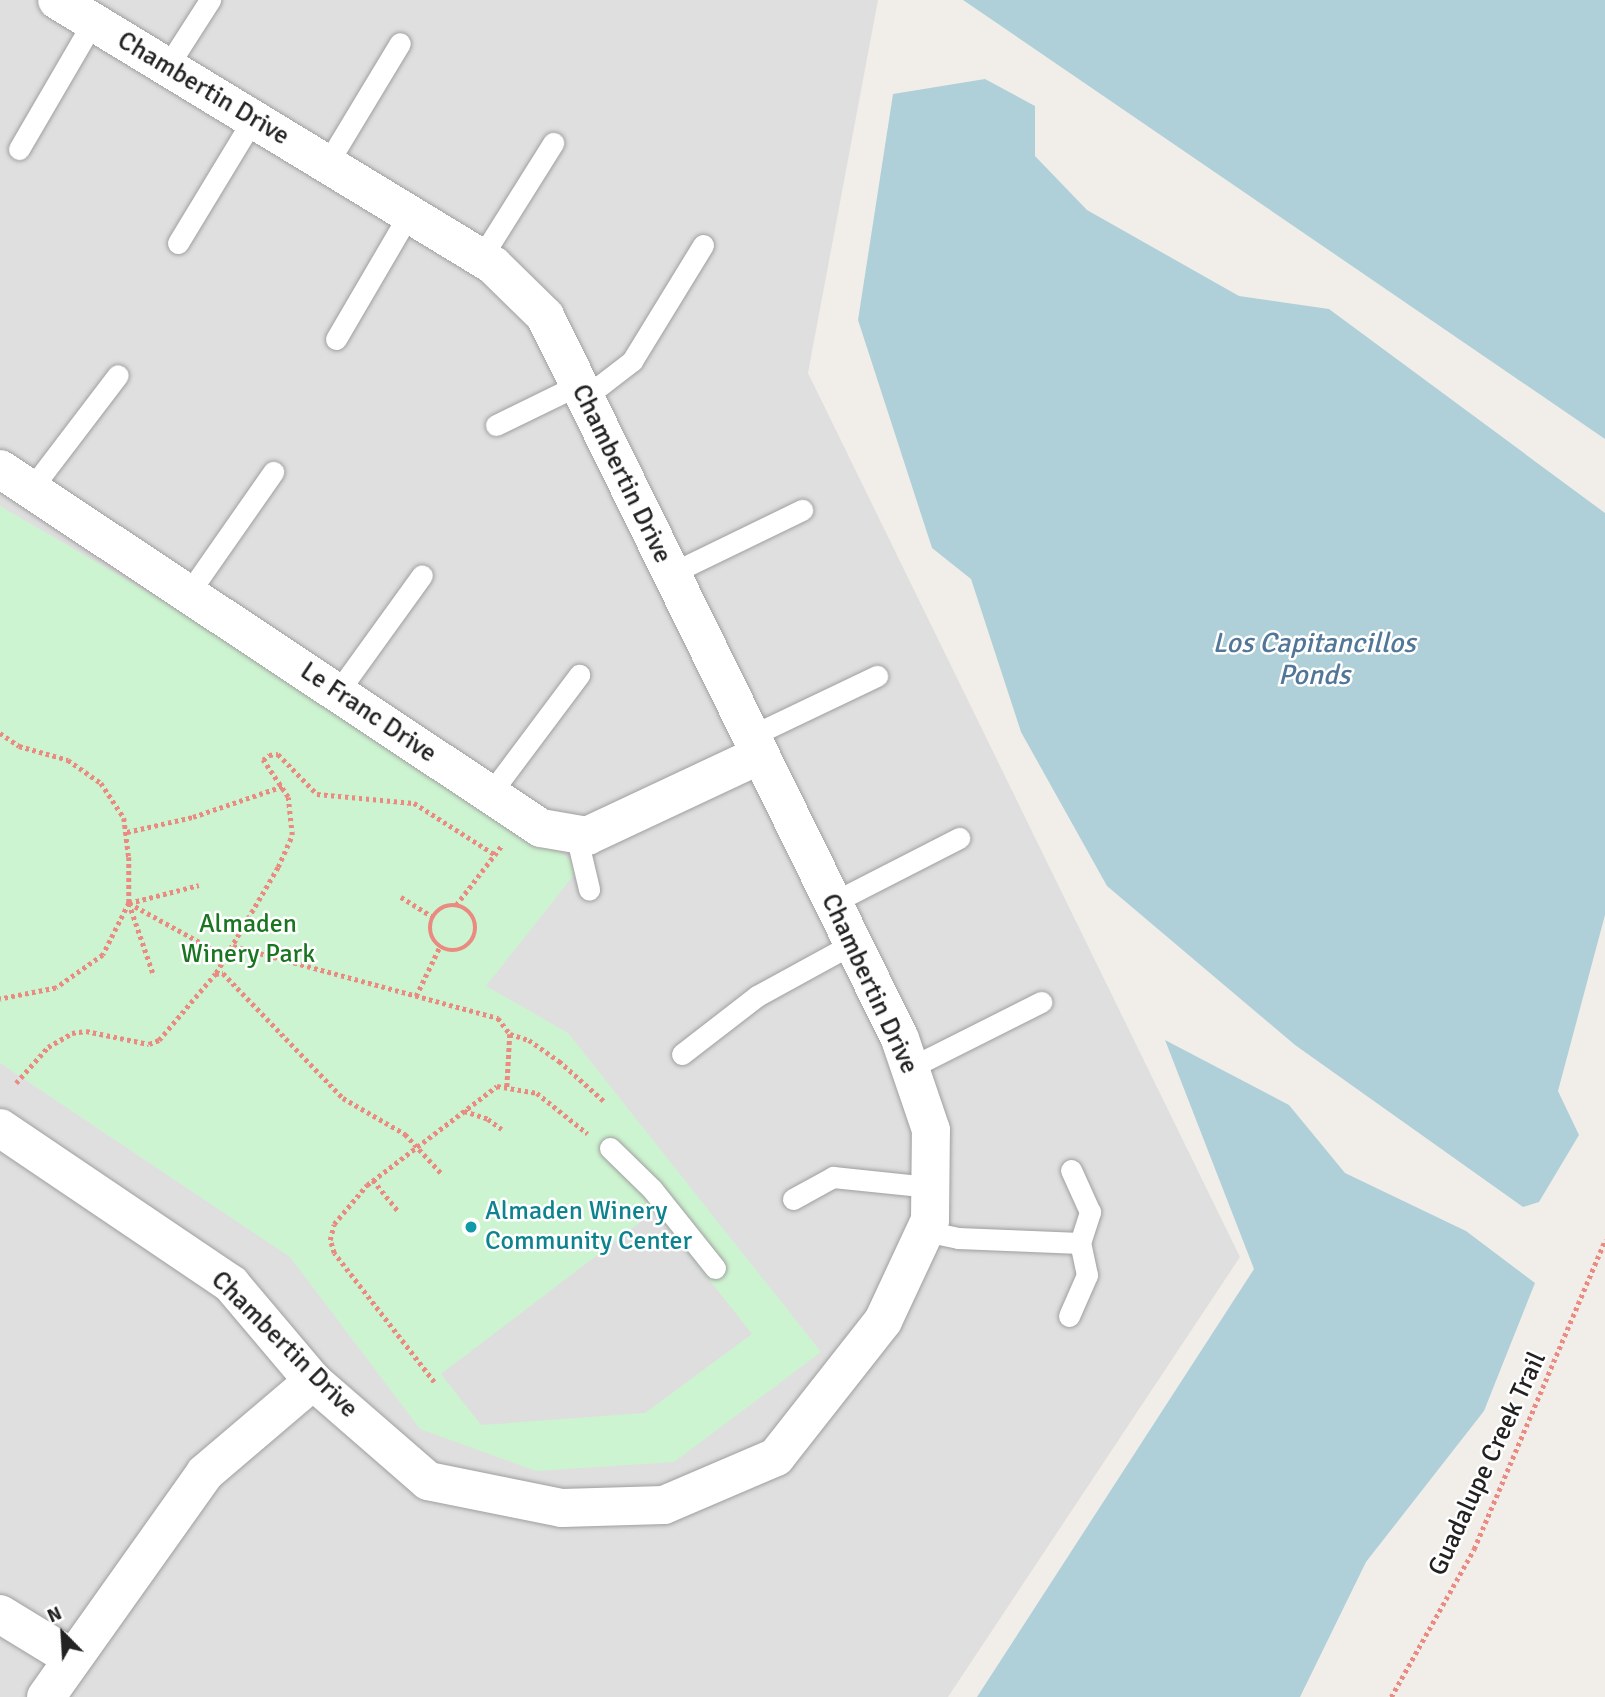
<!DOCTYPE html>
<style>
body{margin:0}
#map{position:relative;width:1605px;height:1697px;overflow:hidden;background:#f1eeea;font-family:Signika,sans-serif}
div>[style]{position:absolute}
.residential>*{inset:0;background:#dfdfdf}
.park>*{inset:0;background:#cdf4d0}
.parking>*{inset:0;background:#dedede}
.water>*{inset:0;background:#b0d0d9}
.path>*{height:4.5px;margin-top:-2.25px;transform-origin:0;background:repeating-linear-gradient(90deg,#ea8a81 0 3.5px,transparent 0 7px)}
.path>.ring{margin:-2.25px;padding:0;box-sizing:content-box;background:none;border:4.5px solid #ea8a81;border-radius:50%}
.roads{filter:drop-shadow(0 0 2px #9f9f9f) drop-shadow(0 0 2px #9f9f9f)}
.lane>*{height:21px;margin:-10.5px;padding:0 10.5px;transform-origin:10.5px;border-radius:10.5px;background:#fff}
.street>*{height:38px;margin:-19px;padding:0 19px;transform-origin:19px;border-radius:19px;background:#fff}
.dots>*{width:19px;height:19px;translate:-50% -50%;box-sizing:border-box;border:4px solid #fff;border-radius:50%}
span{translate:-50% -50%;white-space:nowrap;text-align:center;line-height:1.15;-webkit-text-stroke:5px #fff;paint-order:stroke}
.street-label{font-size:26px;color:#222}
.park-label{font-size:26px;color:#1a7520}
.culture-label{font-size:26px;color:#0d838f}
.left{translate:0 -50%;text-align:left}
.water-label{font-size:28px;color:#517698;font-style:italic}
.north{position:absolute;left:28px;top:1599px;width:70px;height:70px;-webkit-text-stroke:5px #fff;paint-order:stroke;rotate:336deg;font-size:19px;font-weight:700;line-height:28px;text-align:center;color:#222}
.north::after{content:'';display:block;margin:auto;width:24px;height:32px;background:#222;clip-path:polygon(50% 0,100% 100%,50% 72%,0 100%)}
</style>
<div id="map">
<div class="residential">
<div style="clip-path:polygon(0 0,878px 0,808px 373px,1240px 1257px,948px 1697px,0 1697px)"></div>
</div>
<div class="park">
<div style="clip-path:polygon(0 506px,177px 609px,581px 866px,486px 986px,568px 1033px,821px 1352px,674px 1462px,536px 1471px,420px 1429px,290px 1257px,0 1063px)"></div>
</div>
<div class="parking">
<div style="clip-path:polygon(655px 1211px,752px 1334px,645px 1413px,481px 1425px,441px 1374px)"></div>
</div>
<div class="water">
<div style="clip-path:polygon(963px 0,1605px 0,1605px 439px)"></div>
<div style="clip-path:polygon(985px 79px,1035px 106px,1035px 156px,1087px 210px,1239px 296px,1329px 309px,1605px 513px,1605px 915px,1558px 1091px,1579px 1135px,1539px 1202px,1523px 1207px,1295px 1045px,1107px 886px,1021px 732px,971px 579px,932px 548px,858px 320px,893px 94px)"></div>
<div style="clip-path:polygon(1165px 1040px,1289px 1105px,1345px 1173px,1466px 1231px,1535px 1283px,1484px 1411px,1366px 1562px,1300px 1697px,977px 1697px,1254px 1269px)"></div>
</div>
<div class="path">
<div style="left:0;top:733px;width:23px;rotate:34deg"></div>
<div style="left:19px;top:746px;width:51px;rotate:15.9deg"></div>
<div style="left:68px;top:760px;width:40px;rotate:34.9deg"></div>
<div style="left:101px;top:783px;width:42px;rotate:56.7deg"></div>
<div style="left:124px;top:818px;width:39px;rotate:83deg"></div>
<div style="left:129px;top:857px;width:46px;rotate:90deg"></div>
<div style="left:129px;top:903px;width:58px;rotate:116.6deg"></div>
<div style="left:103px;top:955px;width:57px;rotate:144.9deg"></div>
<div style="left:56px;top:988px;width:57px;rotate:168.9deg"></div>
<div style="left:127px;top:832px;width:68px;rotate:-12.8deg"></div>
<div style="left:193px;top:817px;width:95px;rotate:-19deg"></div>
<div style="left:401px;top:897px;width:38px;rotate:32deg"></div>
<div style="left:129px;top:903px;width:112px;rotate:28.9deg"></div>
<div style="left:129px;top:903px;width:77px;rotate:71.1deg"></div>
<div style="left:129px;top:903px;width:72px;rotate:-14.4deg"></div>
<div class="ring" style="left:430px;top:905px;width:41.5px;height:41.5px"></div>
<div style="left:456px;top:905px;width:76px;rotate:-52.5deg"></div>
<div style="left:233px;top:946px;width:275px;rotate:15.2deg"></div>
<div style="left:498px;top:1018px;width:20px;rotate:53deg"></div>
<div style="left:510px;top:1034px;width:54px;rotate:93.2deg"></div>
<div style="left:216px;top:973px;width:123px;rotate:-59.7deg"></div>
<div style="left:278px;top:867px;width:35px;rotate:-66deg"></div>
<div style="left:292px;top:835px;width:38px;rotate:-96deg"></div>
<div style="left:288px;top:797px;width:45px;rotate:-124deg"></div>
<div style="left:263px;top:760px;width:8px;rotate:-40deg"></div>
<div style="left:269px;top:755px;width:9px;rotate:-6deg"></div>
<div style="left:278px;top:754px;width:56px;rotate:45.7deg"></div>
<div style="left:317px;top:794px;width:97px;rotate:5.3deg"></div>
<div style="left:414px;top:803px;width:95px;rotate:32.5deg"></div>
<div style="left:416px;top:996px;width:53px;rotate:-64.4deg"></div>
<div style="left:510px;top:1034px;width:20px;rotate:18deg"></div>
<div style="left:529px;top:1040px;width:37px;rotate:35deg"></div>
<div style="left:559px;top:1061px;width:62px;rotate:41.7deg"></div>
<div style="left:16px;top:1083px;width:48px;rotate:-48.4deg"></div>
<div style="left:48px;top:1047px;width:28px;rotate:-30deg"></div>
<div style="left:72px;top:1033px;width:14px;rotate:-8deg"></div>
<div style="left:86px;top:1031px;width:64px;rotate:11.7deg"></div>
<div style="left:149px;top:1044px;width:11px;rotate:-22deg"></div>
<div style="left:159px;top:1040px;width:87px;rotate:-49.7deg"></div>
<div style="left:215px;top:974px;width:8px;rotate:-7deg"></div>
<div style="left:223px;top:973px;width:173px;rotate:46.2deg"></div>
<div style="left:343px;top:1098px;width:72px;rotate:30.1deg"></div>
<div style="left:405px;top:1134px;width:56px;rotate:47.2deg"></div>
<div style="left:464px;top:1111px;width:25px;rotate:18deg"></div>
<div style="left:488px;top:1119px;width:17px;rotate:36deg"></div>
<div style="left:373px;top:1180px;width:40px;rotate:51deg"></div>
<div style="left:434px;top:1382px;width:163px;rotate:-127.8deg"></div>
<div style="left:334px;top:1253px;width:14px;rotate:-107deg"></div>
<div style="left:330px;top:1240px;width:16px;rotate:-76deg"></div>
<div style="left:334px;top:1224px;width:51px;rotate:-49.8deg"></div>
<div style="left:367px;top:1185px;width:163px;rotate:-37.3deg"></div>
<div style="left:497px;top:1086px;width:41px;rotate:9.9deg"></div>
<div style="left:537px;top:1093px;width:65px;rotate:38.8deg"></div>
<div style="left:1391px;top:1697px;width:170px;rotate:-60.7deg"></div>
<div style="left:1474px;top:1549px;width:336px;rotate:-67deg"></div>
</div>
<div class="roads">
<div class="lane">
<div style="left:167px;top:67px;width:80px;rotate:-57.3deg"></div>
<div style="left:19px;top:149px;width:147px;rotate:-59.8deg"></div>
<div style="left:327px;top:164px;width:141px;rotate:-58.9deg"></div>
<div style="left:178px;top:243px;width:145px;rotate:-58.8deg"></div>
<div style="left:481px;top:258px;width:136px;rotate:-57.9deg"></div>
<div style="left:336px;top:339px;width:145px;rotate:-59.7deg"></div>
<div style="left:584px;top:398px;width:61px;rotate:-37.6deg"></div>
<div style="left:632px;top:361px;width:136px;rotate:-58.5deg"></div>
<div style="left:496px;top:425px;width:91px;rotate:-26deg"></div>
<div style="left:31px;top:489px;width:143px;rotate:-52.7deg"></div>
<div style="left:670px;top:574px;width:147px;rotate:-25.9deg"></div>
<div style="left:188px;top:594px;width:149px;rotate:-55.1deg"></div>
<div style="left:337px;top:693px;width:145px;rotate:-54.2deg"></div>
<div style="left:749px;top:737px;width:142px;rotate:-25.5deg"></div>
<div style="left:490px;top:794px;width:149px;rotate:-53.2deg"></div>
<div style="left:576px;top:834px;width:57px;rotate:76.7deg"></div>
<div style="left:832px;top:903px;width:143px;rotate:-27.1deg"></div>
<div style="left:682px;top:1054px;width:95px;rotate:-37.7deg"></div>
<div style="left:757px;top:996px;width:108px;rotate:-28.7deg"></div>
<div style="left:910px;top:1068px;width:147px;rotate:-26.7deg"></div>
<div style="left:610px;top:1148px;width:59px;rotate:44.3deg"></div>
<div style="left:652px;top:1189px;width:101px;rotate:51.4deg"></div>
<div style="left:793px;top:1199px;width:46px;rotate:-28.8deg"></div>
<div style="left:833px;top:1177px;width:98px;rotate:5.9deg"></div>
<div style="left:925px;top:1231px;width:34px;rotate:12deg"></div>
<div style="left:958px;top:1238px;width:122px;rotate:2.3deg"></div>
<div style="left:1080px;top:1243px;width:33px;rotate:-72deg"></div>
<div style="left:1090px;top:1212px;width:46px;rotate:-114.3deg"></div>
<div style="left:1069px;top:1316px;width:45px;rotate:-66.3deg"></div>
<div style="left:1087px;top:1275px;width:33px;rotate:-102deg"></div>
</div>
<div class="street">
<div style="left:0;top:469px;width:649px;rotate:33.57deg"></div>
<div style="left:541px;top:828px;width:47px;rotate:9.9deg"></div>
<div style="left:587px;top:836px;width:189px;rotate:-25.1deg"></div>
<div style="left:0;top:1128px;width:279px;rotate:34deg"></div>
<div style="left:231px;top:1284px;width:127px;rotate:49.8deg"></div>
<div style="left:313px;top:1381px;width:152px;rotate:41deg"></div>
<div style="left:428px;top:1481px;width:137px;rotate:11.4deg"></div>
<div style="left:562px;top:1508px;width:102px;rotate:-1.7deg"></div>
<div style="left:664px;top:1505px;width:122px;rotate:-23.2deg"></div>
<div style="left:776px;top:1457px;width:173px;rotate:-51.8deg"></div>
<div style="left:883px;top:1321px;width:111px;rotate:-65deg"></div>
<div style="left:930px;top:1220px;width:90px;rotate:-89.4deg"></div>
<div style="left:931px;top:1130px;width:96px;rotate:-108.8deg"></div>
<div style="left:900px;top:1039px;width:805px;rotate:-116.15deg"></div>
<div style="left:545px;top:316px;width:73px;rotate:-135.6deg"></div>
<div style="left:493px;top:265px;width:510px;rotate:-148.71deg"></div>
<div style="left:0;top:1614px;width:84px;rotate:31.4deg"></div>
<div style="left:46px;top:1697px;width:275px;rotate:-54.6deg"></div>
<div style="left:205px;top:1473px;width:142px;rotate:-40.4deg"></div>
</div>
</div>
<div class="dots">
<div style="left:471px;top:1227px;background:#0f9aa8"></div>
</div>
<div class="street-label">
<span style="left:203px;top:89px;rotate:31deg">Chambertin Drive</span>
<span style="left:621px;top:474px;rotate:64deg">Chambertin Drive</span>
<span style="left:368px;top:713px;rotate:34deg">Le Franc Drive</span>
<span style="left:869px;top:984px;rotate:65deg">Chambertin Drive</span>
<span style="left:284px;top:1345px;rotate:45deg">Chambertin Drive</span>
<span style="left:1488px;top:1464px;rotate:-65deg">Guadalupe Creek Trail</span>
</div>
<div class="park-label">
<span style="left:248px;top:940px">Almaden<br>Winery Park</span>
</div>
<div class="culture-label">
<span class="left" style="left:485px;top:1227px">Almaden Winery<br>Community Center</span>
</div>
<div class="water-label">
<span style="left:1314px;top:659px">Los Capitancillos<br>Ponds</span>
</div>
<div class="north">N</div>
</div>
